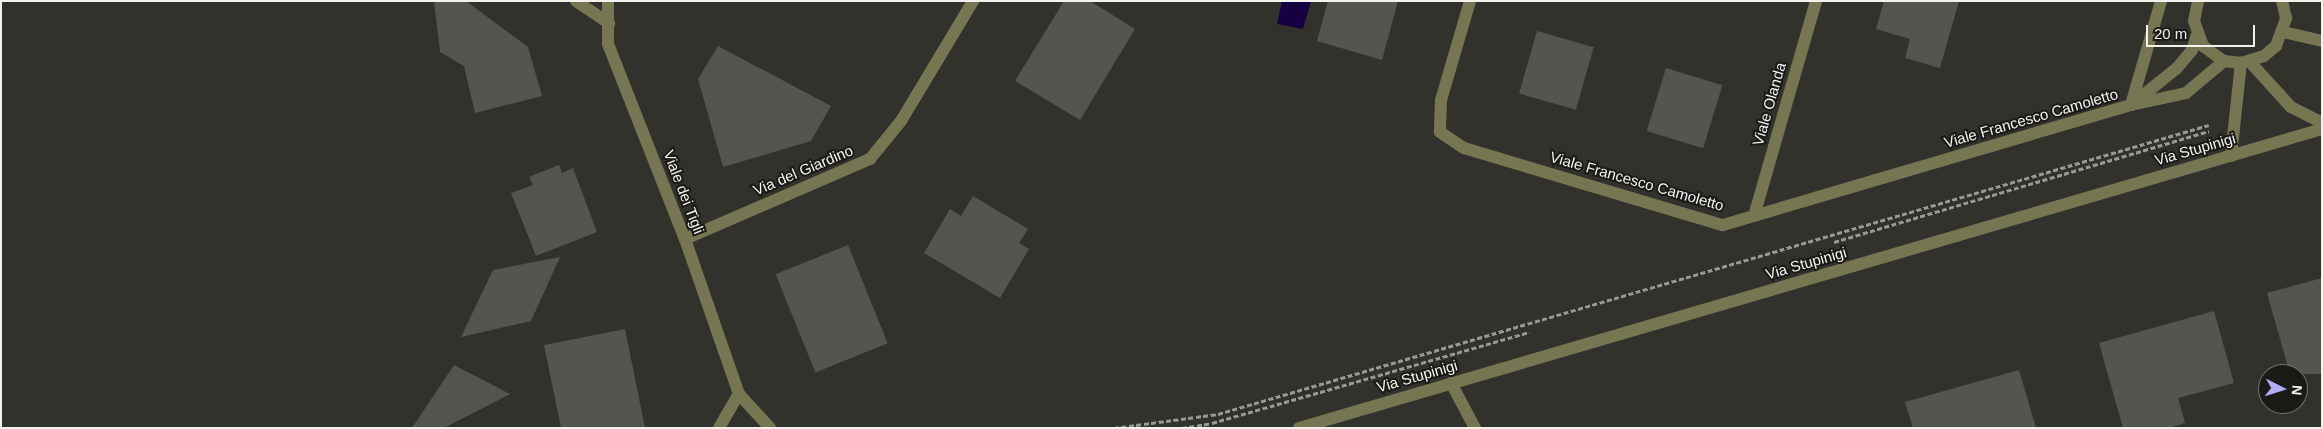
<!DOCTYPE html>
<style>
body{margin:0}
#map{position:relative;width:2323px;height:429px;overflow:hidden;background:#32322d;font-family:Helvetica,sans-serif}
div>[style]{position:absolute}
.water>*{inset:0;background:#170144}
.building>*{inset:0;background:#55554f;transform-origin:0 0}
.path>*{height:3px;margin-top:-1.5px;transform-origin:0;background:repeating-linear-gradient(90deg,#989894 0 5px,transparent 0 7.5px)}
.minor>*{height:12px;margin:-6px;padding:0 6px;transform-origin:6px;border-radius:6px;background:#777653}
span{translate:-50% -50%;white-space:nowrap;text-align:center;line-height:1.15;-webkit-text-stroke:4px #1a1a17;paint-order:stroke}
.street-label{font-size:15px;color:#f2f2ef}
.frame{position:absolute;inset:0;border:2px solid #f2f2ef;pointer-events:none}
.north{position:absolute;left:2258px;top:364px;width:50px;height:50px;box-sizing:border-box;background:#1a1a17;border:1px solid #70706d;border-radius:50%;rotate:95deg;font-size:14px;font-weight:700;line-height:20px;text-align:center;color:#f2f2ef}
.north::after{content:'';display:block;margin:auto;width:18px;height:22px;background:#b2adf9;clip-path:polygon(50% 0,100% 100%,50% 72%,0 100%)}
.scale{position:absolute;left:2146px;top:25px;width:109px;height:22px;box-sizing:border-box;border:2px solid #f2f2ef;border-top:0;padding-left:6px;font-size:15px;line-height:18px;white-space:nowrap;color:#f2f2ef;-webkit-text-stroke:4px #1a1a17;paint-order:stroke}
</style>
<div id="map">
<div class="water">
<div style="clip-path:polygon(1282px 1px,1311px 1px,1303px 29px,1277px 24px)"></div>
</div>
<div class="building">
<div style="clip-path:polygon(434px 1px,466px 1px,528px 47px,542px 96px,475px 113px,464px 66px,440px 52px)"></div>
<div style="clip-path:polygon(1064px 1px,1090px 1px,1135px 29px,1080px 120px,1015px 81px)"></div>
<div style="clip-path:polygon(1328px 1px,1398px 1px,1382px 60px,1317px 41px)"></div>
<div style="clip-path:polygon(1884px 1px,1959px 1px,1940px 68px,1905px 58px,1910px 39px,1876px 29px)"></div>
<div style="left:1537px;top:31px;width:59px;height:65px;rotate:16deg"></div>
<div style="clip-path:polygon(718px 46px,831px 106px,811px 141px,723px 167px,698px 79px)"></div>
<div style="left:1666px;top:68px;width:59px;height:66px;rotate:17deg"></div>
<div style="clip-path:polygon(559px 165px,562px 173px,573px 168px,597px 232px,536px 256px,511px 193px,533px 185px,529px 177px)"></div>
<div style="clip-path:polygon(973px 196px,1028px 229px,1019px 243px,1029px 249px,1000px 298px,924px 253px,950px 209px,961px 216px)"></div>
<div style="left:848px;top:245px;width:106px;height:78px;rotate:68deg"></div>
<div style="clip-path:polygon(560px 257px,531px 321px,461px 337px,493px 270px)"></div>
<div style="clip-path:polygon(2322px 278px,2322px 374px,2290px 374px,2267px 293px)"></div>
<div style="clip-path:polygon(2214px 311px,2234px 383px,2178px 398px,2185px 423px,2169px 428px,2123px 428px,2099px 343px)"></div>
<div style="clip-path:polygon(625px 329px,645px 428px,561px 428px,544px 345px)"></div>
<div style="clip-path:polygon(454px 365px,510px 394px,444px 428px,412px 428px)"></div>
<div style="clip-path:polygon(2019px 370px,2036px 428px,1913px 428px,1905px 402px)"></div>
</div>
<div class="path">
<div style="left:1834px;top:242px;width:391px;rotate:-16.5deg"></div>
<div style="left:1114px;top:428px;width:105px;rotate:-7.7deg"></div>
<div style="left:1218px;top:414px;width:1032px;rotate:-16.26deg"></div>
<div style="left:1182px;top:428px;width:30px;rotate:-9deg"></div>
<div style="left:1212px;top:423px;width:330px;rotate:-16deg"></div>
</div>
<div class="minor">
<div style="left:576px;top:1px;width:40px;rotate:34deg"></div>
<div style="left:608px;top:1px;width:43px;rotate:90deg"></div>
<div style="left:608px;top:44px;width:210px;rotate:68.5deg"></div>
<div style="left:685px;top:239px;width:164px;rotate:70.8deg"></div>
<div style="left:739px;top:394px;width:46px;rotate:47.6deg"></div>
<div style="left:1470px;top:1px;width:103px;rotate:106.3deg"></div>
<div style="left:1441px;top:100px;width:32px;rotate:92deg"></div>
<div style="left:1440px;top:132px;width:29px;rotate:34deg"></div>
<div style="left:1464px;top:148px;width:270px;rotate:16.6deg"></div>
<div style="left:1723px;top:225px;width:425px;rotate:-16.4deg"></div>
<div style="left:2131px;top:105px;width:56px;rotate:-12.3deg"></div>
<div style="left:2186px;top:93px;width:50px;rotate:-40.1deg"></div>
<div style="left:2198px;top:1px;width:20px;rotate:101deg"></div>
<div style="left:2194px;top:21px;width:27px;rotate:70deg"></div>
<div style="left:2203px;top:46px;width:26px;rotate:36deg"></div>
<div style="left:2224px;top:61px;width:17px;rotate:7deg"></div>
<div style="left:2241px;top:63px;width:24px;rotate:-17deg"></div>
<div style="left:2264px;top:56px;width:16px;rotate:-40deg"></div>
<div style="left:2276px;top:46px;width:30px;rotate:-70deg"></div>
<div style="left:2286px;top:18px;width:17px;rotate:-103deg"></div>
<div style="left:2283px;top:32px;width:40px;rotate:13deg"></div>
<div style="left:2250px;top:62px;width:61px;rotate:47.7deg"></div>
<div style="left:2291px;top:107px;width:35px;rotate:27deg"></div>
<div style="left:2131px;top:105px;width:108px;rotate:-73.9deg"></div>
<div style="left:2131px;top:105px;width:59px;rotate:-38.8deg"></div>
<div style="left:2177px;top:68px;width:23px;rotate:-50deg"></div>
<div style="left:2192px;top:50px;width:16px;rotate:-72deg"></div>
<div style="left:2231px;top:156px;width:94px;rotate:-83.9deg"></div>
<div style="left:1754px;top:216px;width:224px;rotate:-73.9deg"></div>
<div style="left:685px;top:239px;width:202px;rotate:-23.4deg"></div>
<div style="left:870px;top:159px;width:49px;rotate:-50.8deg"></div>
<div style="left:901px;top:121px;width:140px;rotate:-59deg"></div>
<div style="left:1451px;top:383px;width:51px;rotate:61.9deg"></div>
<div style="left:719px;top:428px;width:39px;rotate:-60deg"></div>
<div style="left:1299px;top:428px;width:1066px;rotate:-16.29deg"></div>
</div>
<div class="street-label">
<span style="left:1769px;top:104px;rotate:-74deg">Viale Olanda</span>
<span style="left:2031px;top:118px;rotate:-16deg">Viale Francesco Camoletto</span>
<span style="left:2195px;top:149px;rotate:-16deg">Via Stupinigi</span>
<span style="left:803px;top:170px;rotate:-23deg">Via del Giardino</span>
<span style="left:1637px;top:181px;rotate:16deg">Viale Francesco Camoletto</span>
<span style="left:684px;top:192px;rotate:69deg">Viale dei Tigli</span>
<span style="left:1806px;top:263px;rotate:-16deg">Via Stupinigi</span>
<span style="left:1417px;top:376px;rotate:-16deg">Via Stupinigi</span>
</div>
<div class="frame"></div>
<div class="north">N</div>
<div class="scale">20 m</div>
</div>
